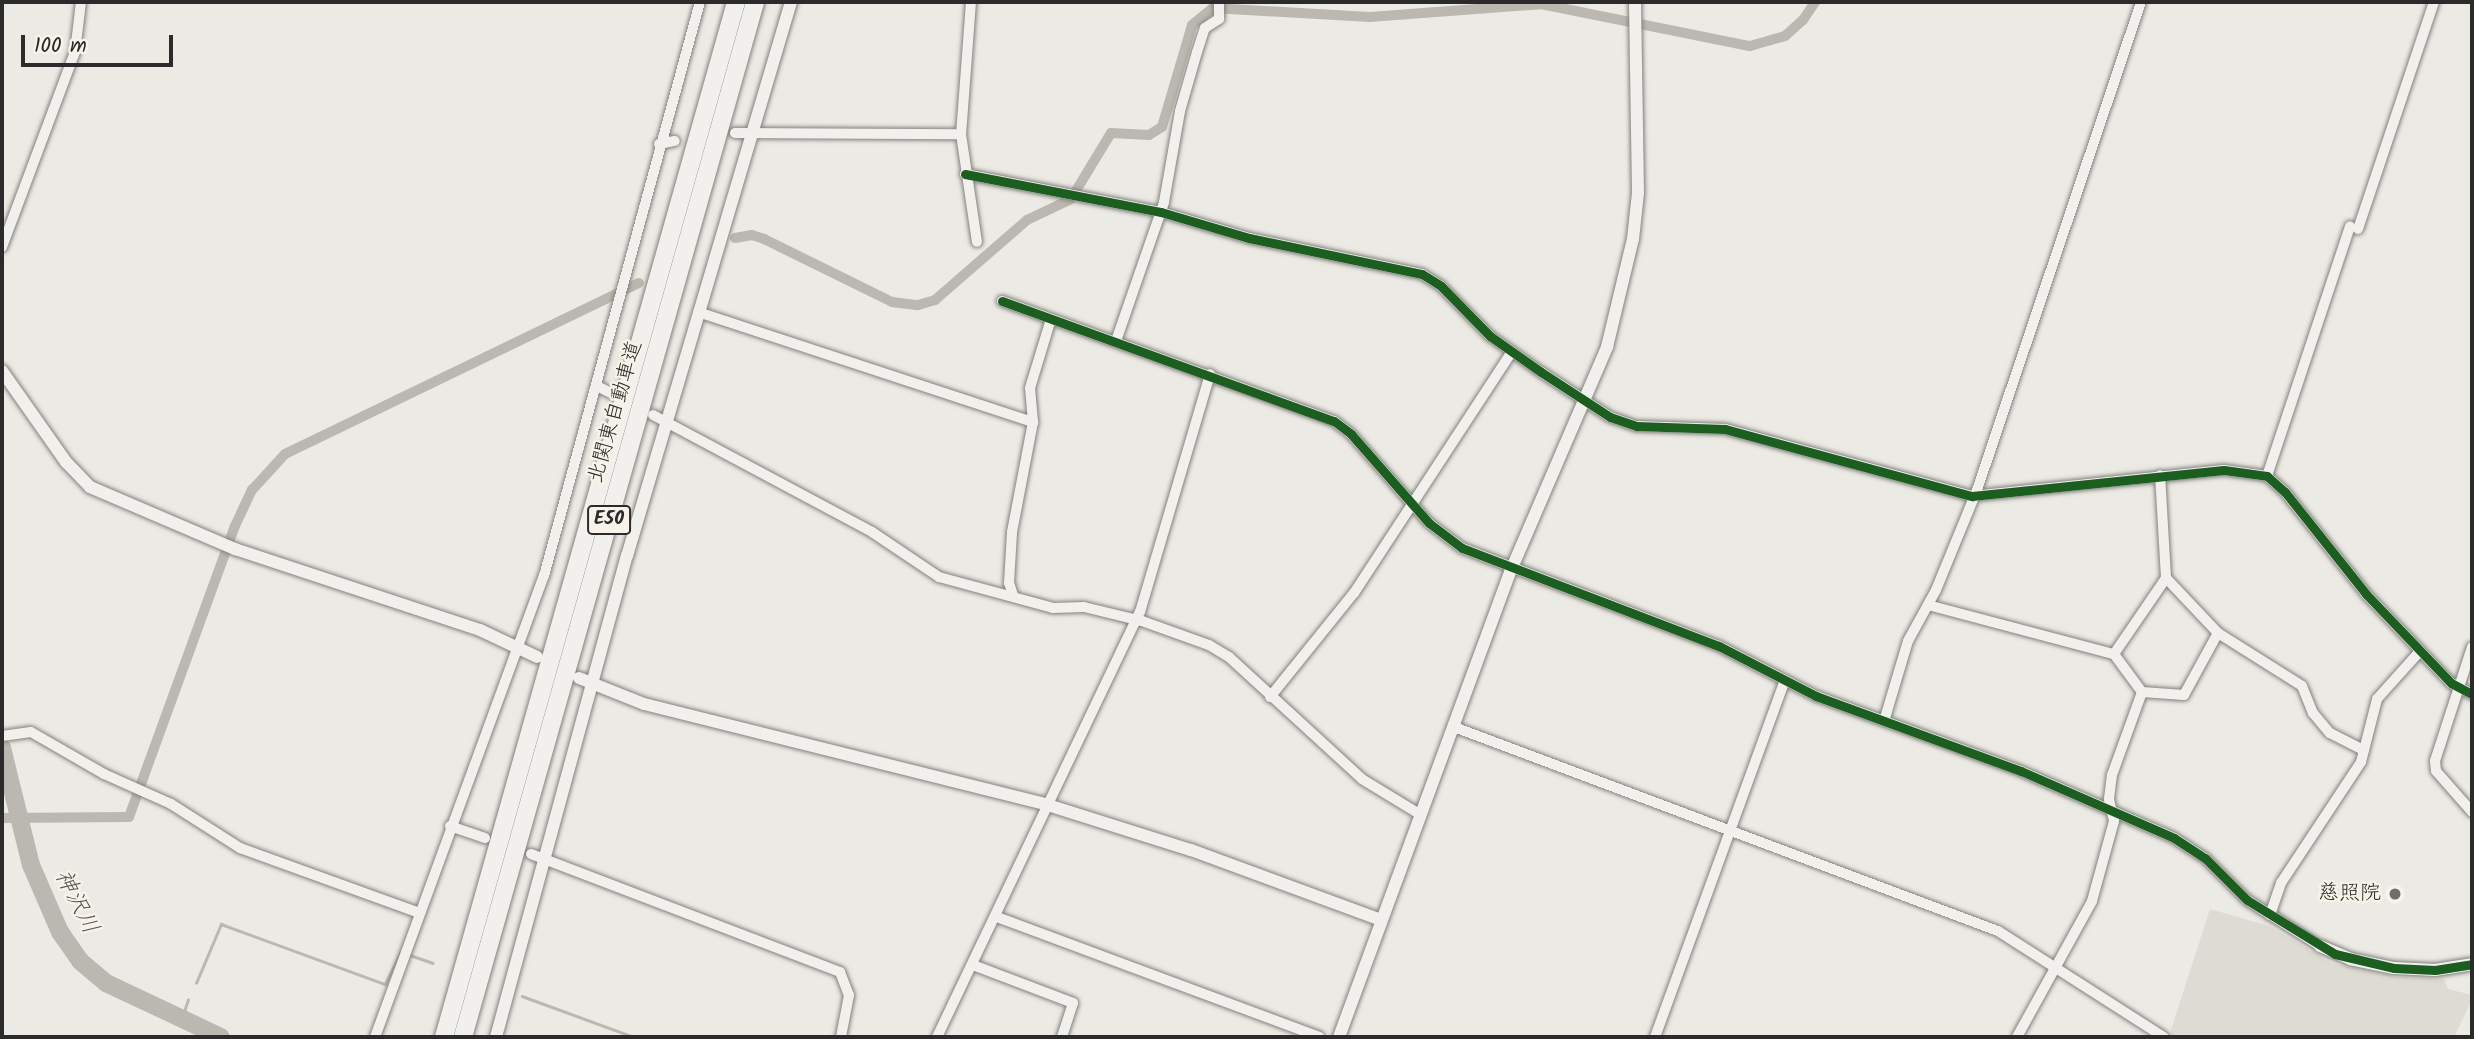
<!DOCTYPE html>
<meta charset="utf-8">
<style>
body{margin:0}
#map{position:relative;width:2474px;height:1039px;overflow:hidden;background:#eceae4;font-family:Kalam,"Klee One",sans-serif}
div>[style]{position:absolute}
.built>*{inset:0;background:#dddbd3}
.stream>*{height:2.5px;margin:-1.25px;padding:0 1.25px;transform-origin:1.25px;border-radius:1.25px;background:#bab8b0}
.canal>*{height:10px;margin:-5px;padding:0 5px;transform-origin:5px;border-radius:5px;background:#bab8b0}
.river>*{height:18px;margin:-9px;padding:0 9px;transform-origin:9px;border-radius:9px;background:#bab8b0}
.roads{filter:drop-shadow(0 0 2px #82817e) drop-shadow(0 0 2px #82817e)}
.minor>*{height:10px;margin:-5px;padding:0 5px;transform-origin:5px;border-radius:5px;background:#f1f0ec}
.tertiary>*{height:12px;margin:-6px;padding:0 6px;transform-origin:6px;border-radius:6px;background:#f1f0ec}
.motorway>*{height:18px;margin:-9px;padding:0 9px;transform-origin:9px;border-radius:9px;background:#f1f0ec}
.cycleway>*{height:9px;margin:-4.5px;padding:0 4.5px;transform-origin:4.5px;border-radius:4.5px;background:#1b5e20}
.dots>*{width:19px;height:19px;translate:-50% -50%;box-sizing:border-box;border:4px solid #f7f3e8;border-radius:50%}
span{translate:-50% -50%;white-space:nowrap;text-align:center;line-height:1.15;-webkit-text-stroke:5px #f7f3e8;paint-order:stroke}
.shield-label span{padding:2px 5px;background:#f7f3e8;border:2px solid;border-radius:5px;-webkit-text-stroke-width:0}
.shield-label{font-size:19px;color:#2b2b2b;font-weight:700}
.street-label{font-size:21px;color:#2b2b2b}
.poi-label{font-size:21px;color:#2b2b2b}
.right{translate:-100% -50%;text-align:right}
.water-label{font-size:23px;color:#555552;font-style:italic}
.frame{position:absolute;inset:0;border:4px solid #2b2b2b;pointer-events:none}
.scale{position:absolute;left:21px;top:35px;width:152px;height:32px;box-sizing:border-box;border:4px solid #2b2b2b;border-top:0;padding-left:9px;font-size:21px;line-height:24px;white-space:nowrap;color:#2b2b2b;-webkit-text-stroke:5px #f7f3e8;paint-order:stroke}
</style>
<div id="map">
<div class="built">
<div style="clip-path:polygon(2210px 909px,2269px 926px,2333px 964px,2398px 977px,2444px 979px,2448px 989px,2472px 995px,2472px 1000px,2454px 1037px,2175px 1037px,2170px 1033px)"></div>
</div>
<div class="stream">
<div style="left:410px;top:955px;width:24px;rotate:19deg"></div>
<div style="left:196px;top:983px;width:64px;rotate:-67deg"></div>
<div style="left:221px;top:924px;width:175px;rotate:20.1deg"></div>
<div style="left:385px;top:984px;width:34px;rotate:-64deg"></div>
<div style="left:400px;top:953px;width:4px;rotate:-14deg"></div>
<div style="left:522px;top:996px;width:119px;rotate:20.1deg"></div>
<div style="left:182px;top:1018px;width:19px;rotate:-72deg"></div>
</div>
<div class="canal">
<div style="left:735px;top:238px;width:17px;rotate:-10deg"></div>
<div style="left:752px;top:235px;width:13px;rotate:18deg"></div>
<div style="left:764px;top:239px;width:143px;rotate:26.2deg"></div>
<div style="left:892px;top:302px;width:26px;rotate:7deg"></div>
<div style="left:918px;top:305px;width:18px;rotate:-16deg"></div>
<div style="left:935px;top:300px;width:122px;rotate:-41deg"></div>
<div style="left:1027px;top:220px;width:49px;rotate:-25.5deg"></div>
<div style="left:1071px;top:199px;width:77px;rotate:-58.8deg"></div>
<div style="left:1111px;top:133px;width:38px;rotate:3deg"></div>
<div style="left:1149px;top:135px;width:15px;rotate:-32deg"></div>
<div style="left:1162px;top:127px;width:106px;rotate:-73.6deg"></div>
<div style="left:1192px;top:25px;width:27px;rotate:-39deg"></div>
<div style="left:1213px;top:8px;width:157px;rotate:3.3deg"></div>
<div style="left:1370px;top:17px;width:171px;rotate:-4.3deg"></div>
<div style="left:1541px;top:4px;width:213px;rotate:11.4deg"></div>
<div style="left:1750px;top:46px;width:36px;rotate:-16deg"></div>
<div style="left:1785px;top:36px;width:24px;rotate:-42deg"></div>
<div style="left:1803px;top:20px;width:22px;rotate:-56deg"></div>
<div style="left:2px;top:818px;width:127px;rotate:-0.5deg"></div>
<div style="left:129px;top:817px;width:310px;rotate:-70deg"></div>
<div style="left:235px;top:526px;width:40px;rotate:-65deg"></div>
<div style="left:252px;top:490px;width:49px;rotate:-47.5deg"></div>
<div style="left:285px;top:454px;width:393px;rotate:-25.8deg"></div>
</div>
<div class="river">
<div style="left:2px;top:748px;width:121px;rotate:76.1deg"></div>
<div style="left:31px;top:865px;width:73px;rotate:66.6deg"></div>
<div style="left:60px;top:932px;width:35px;rotate:55deg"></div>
<div style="left:80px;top:961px;width:34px;rotate:40deg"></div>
<div style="left:106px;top:983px;width:127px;rotate:25.2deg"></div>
</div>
<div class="roads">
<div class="minor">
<div style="left:971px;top:2px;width:132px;rotate:94.3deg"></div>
<div style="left:961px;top:134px;width:109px;rotate:81.6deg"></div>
<div style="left:735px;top:133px;width:226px;rotate:0.3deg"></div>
<div style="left:659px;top:144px;width:16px;rotate:-11deg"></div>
<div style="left:965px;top:174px;width:200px;rotate:11deg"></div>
<div style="left:1161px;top:212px;width:92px;rotate:16.5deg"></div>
<div style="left:1249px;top:238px;width:177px;rotate:11.8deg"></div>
<div style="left:1422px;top:274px;width:22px;rotate:32deg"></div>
<div style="left:1441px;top:286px;width:70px;rotate:45.6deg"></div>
<div style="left:1490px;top:336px;width:62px;rotate:35.2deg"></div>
<div style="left:1541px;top:372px;width:82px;rotate:33.1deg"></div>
<div style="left:1610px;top:417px;width:28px;rotate:19deg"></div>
<div style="left:1636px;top:426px;width:89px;rotate:1.9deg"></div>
<div style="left:1725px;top:429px;width:256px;rotate:15.2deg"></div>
<div style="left:1972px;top:496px;width:253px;rotate:-5.9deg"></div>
<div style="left:2224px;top:470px;width:43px;rotate:7.9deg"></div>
<div style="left:2267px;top:476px;width:24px;rotate:42deg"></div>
<div style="left:2285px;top:492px;width:130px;rotate:51.5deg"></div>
<div style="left:2366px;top:594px;width:123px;rotate:46.3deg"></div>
<div style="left:2451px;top:683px;width:24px;rotate:28deg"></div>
<div style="left:2358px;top:229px;width:239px;rotate:-71.5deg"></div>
<div style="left:2px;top:247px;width:208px;rotate:-69.5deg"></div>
<div style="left:75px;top:52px;width:50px;rotate:-83.2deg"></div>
<div style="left:1002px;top:301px;width:353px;rotate:19.9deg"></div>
<div style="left:1334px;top:421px;width:21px;rotate:37deg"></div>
<div style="left:1351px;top:434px;width:118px;rotate:48.8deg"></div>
<div style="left:1429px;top:523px;width:41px;rotate:37.1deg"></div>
<div style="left:1462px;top:548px;width:275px;rotate:20.9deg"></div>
<div style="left:1719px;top:646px;width:109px;rotate:27.3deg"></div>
<div style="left:1816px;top:696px;width:218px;rotate:20.1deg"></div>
<div style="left:2021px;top:771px;width:167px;rotate:23.6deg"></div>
<div style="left:2174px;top:838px;width:37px;rotate:33deg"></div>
<div style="left:2205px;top:858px;width:59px;rotate:45deg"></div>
<div style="left:2247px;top:900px;width:86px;rotate:32.2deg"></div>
<div style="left:698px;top:312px;width:353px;rotate:18.2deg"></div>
<div style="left:1116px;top:341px;width:147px;rotate:-70.9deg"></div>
<div style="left:1164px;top:202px;width:92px;rotate:-80deg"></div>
<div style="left:1180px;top:111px;width:61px;rotate:-73.9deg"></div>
<div style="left:1197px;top:52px;width:25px;rotate:-72deg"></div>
<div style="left:1205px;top:28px;width:17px;rotate:-33deg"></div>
<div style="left:1219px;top:19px;width:17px;rotate:-90deg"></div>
<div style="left:597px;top:386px;width:16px;rotate:27deg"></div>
<div style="left:653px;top:415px;width:248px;rotate:28.1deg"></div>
<div style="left:872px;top:532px;width:81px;rotate:33.9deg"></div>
<div style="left:939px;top:577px;width:118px;rotate:15.2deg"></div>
<div style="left:1053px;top:608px;width:31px;rotate:-2deg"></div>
<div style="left:1084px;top:607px;width:60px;rotate:13.6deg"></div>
<div style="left:1142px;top:621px;width:71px;rotate:19.7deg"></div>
<div style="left:1209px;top:645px;width:23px;rotate:31deg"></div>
<div style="left:1229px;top:657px;width:180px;rotate:42.5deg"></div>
<div style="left:1362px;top:779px;width:69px;rotate:31.4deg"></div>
<div style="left:2267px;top:476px;width:263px;rotate:-71.6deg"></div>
<div style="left:1013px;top:595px;width:13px;rotate:-108deg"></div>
<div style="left:1009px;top:583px;width:51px;rotate:-86.6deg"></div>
<div style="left:1012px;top:532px;width:112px;rotate:-79.2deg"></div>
<div style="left:1033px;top:422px;width:34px;rotate:-95deg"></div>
<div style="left:1030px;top:388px;width:72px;rotate:-73.1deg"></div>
<div style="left:1928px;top:605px;width:192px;rotate:14.8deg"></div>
<div style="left:2218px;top:633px;width:99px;rotate:32.2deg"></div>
<div style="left:2302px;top:686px;width:29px;rotate:68deg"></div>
<div style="left:2313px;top:713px;width:26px;rotate:50deg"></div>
<div style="left:2330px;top:733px;width:38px;rotate:27deg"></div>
<div style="left:2472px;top:647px;width:120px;rotate:108deg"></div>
<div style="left:2435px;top:761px;width:10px;rotate:84deg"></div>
<div style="left:2436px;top:771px;width:55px;rotate:48.7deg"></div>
<div style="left:2114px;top:654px;width:92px;rotate:-55.6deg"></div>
<div style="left:2166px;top:578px;width:103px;rotate:-93.3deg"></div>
<div style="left:2142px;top:692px;width:42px;rotate:4.1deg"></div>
<div style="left:2184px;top:695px;width:71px;rotate:-61.3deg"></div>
<div style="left:2218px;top:633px;width:76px;rotate:-133.4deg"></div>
<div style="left:1270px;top:697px;width:134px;rotate:-51.1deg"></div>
<div style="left:1354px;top:593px;width:288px;rotate:-56.8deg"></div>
<div style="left:1885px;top:718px;width:80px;rotate:-73.4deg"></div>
<div style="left:1908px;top:641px;width:58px;rotate:-61.2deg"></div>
<div style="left:1936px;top:590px;width:108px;rotate:-67.7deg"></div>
<div style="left:1977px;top:490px;width:515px;rotate:-71.42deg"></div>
<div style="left:1454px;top:727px;width:581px;rotate:20.56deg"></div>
<div style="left:1998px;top:931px;width:197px;rotate:32.6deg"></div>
<div style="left:2px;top:736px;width:29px;rotate:-8deg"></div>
<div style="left:31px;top:732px;width:84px;rotate:29.9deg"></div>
<div style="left:104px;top:774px;width:73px;rotate:24.1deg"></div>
<div style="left:171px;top:804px;width:82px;rotate:32.5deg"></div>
<div style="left:240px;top:848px;width:191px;rotate:19.9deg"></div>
<div style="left:450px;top:826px;width:37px;rotate:19deg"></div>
<div style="left:531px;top:854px;width:331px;rotate:20.9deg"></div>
<div style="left:840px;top:972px;width:25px;rotate:69deg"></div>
<div style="left:849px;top:995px;width:43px;rotate:100.8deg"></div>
<div style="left:2270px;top:915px;width:34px;rotate:-71deg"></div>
<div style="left:2281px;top:883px;width:145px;rotate:-56.5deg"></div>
<div style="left:2361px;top:762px;width:65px;rotate:-75.7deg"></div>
<div style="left:2377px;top:699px;width:64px;rotate:-48.1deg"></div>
<div style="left:997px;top:917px;width:344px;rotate:20.4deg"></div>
<div style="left:973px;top:965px;width:107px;rotate:20.8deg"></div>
<div style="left:1073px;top:1003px;width:36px;rotate:108deg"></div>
<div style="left:375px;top:1037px;width:491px;rotate:-69.9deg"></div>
<div style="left:544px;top:576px;width:595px;rotate:-74.8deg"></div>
<div style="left:937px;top:1037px;width:471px;rotate:-64.5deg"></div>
<div style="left:1140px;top:612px;width:248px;rotate:-73.6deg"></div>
<div style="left:1655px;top:1037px;width:378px;rotate:-70deg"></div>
<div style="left:2017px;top:1037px;width:155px;rotate:-61.1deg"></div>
<div style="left:2092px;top:901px;width:83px;rotate:-74.6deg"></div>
<div style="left:2114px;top:821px;width:23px;rotate:-103deg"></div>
<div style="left:2109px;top:799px;width:24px;rotate:-83deg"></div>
<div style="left:2112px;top:775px;width:88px;rotate:-70.1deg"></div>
<div style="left:2142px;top:692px;width:47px;rotate:-126.4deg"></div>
</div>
<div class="tertiary">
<div style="left:2px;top:371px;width:111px;rotate:54.9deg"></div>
<div style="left:66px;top:462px;width:35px;rotate:46deg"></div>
<div style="left:90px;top:487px;width:158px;rotate:23.2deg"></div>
<div style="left:235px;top:549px;width:258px;rotate:18.3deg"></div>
<div style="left:480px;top:630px;width:63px;rotate:25.3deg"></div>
<div style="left:579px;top:678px;width:70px;rotate:21.8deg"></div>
<div style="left:644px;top:704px;width:416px;rotate:14deg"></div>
<div style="left:1048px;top:805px;width:150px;rotate:17.5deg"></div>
<div style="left:1191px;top:850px;width:202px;rotate:20.2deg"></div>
<div style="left:2320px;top:946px;width:33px;rotate:23deg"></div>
<div style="left:2350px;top:959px;width:45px;rotate:11.6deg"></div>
<div style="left:2394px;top:968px;width:41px;rotate:2.8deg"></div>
<div style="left:2435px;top:970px;width:37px;rotate:-9deg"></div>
<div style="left:496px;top:1037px;width:499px;rotate:-74.8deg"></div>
<div style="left:627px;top:556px;width:578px;rotate:-73.51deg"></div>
<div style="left:1339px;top:1037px;width:498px;rotate:-69.8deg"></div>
<div style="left:1511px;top:570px;width:243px;rotate:-66.7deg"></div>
<div style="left:1607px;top:347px;width:111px;rotate:-76.5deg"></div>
<div style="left:1633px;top:239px;width:46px;rotate:-83.8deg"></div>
<div style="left:1638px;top:193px;width:191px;rotate:-90.9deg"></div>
</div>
<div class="motorway">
<div style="left:444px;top:1037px;width:1075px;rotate:-74.24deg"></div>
<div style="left:463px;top:1037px;width:1075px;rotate:-74.24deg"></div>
</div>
</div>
<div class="cycleway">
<div style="left:965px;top:174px;width:200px;rotate:11deg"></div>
<div style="left:1161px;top:212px;width:92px;rotate:16.5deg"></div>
<div style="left:1249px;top:238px;width:177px;rotate:11.8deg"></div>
<div style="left:1422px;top:274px;width:22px;rotate:32deg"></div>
<div style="left:1441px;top:286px;width:70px;rotate:45.6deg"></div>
<div style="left:1490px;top:336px;width:62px;rotate:35.2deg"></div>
<div style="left:1541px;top:372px;width:82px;rotate:33.1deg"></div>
<div style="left:1610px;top:417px;width:28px;rotate:19deg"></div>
<div style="left:1636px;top:426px;width:89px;rotate:1.9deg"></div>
<div style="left:1725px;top:429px;width:256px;rotate:15.2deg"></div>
<div style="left:1972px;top:496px;width:253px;rotate:-5.9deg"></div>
<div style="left:2224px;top:470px;width:43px;rotate:7.9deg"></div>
<div style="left:2267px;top:476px;width:24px;rotate:42deg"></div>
<div style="left:2285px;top:492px;width:130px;rotate:51.5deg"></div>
<div style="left:2366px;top:594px;width:123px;rotate:46.3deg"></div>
<div style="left:2451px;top:683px;width:24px;rotate:28deg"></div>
<div style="left:1002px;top:301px;width:353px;rotate:19.9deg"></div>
<div style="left:1334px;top:421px;width:21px;rotate:37deg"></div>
<div style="left:1351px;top:434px;width:118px;rotate:48.8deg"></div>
<div style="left:1429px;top:523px;width:41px;rotate:37.1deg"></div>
<div style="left:1462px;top:548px;width:275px;rotate:20.9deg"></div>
<div style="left:1719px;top:646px;width:109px;rotate:27.3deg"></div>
<div style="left:1816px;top:696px;width:218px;rotate:20.1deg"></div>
<div style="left:2021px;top:771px;width:167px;rotate:23.6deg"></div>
<div style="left:2174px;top:838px;width:37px;rotate:33deg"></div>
<div style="left:2205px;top:858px;width:59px;rotate:45deg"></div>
<div style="left:2247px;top:900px;width:103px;rotate:31.5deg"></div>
<div style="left:2335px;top:954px;width:61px;rotate:13.3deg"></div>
<div style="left:2394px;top:968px;width:41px;rotate:2.8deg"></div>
<div style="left:2435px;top:970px;width:37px;rotate:-9deg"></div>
</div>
<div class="dots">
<div style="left:2395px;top:894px;background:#6f6e6c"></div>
</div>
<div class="shield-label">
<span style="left:609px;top:520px">E50</span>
</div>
<div class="street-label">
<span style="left:616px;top:412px;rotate:-74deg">北関東自動車道</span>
</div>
<div class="poi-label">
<span class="right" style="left:2381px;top:894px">慈照院</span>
</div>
<div class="water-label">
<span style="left:76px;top:902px;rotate:63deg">神沢川</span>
</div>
<div class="frame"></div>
<div class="scale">100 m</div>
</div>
